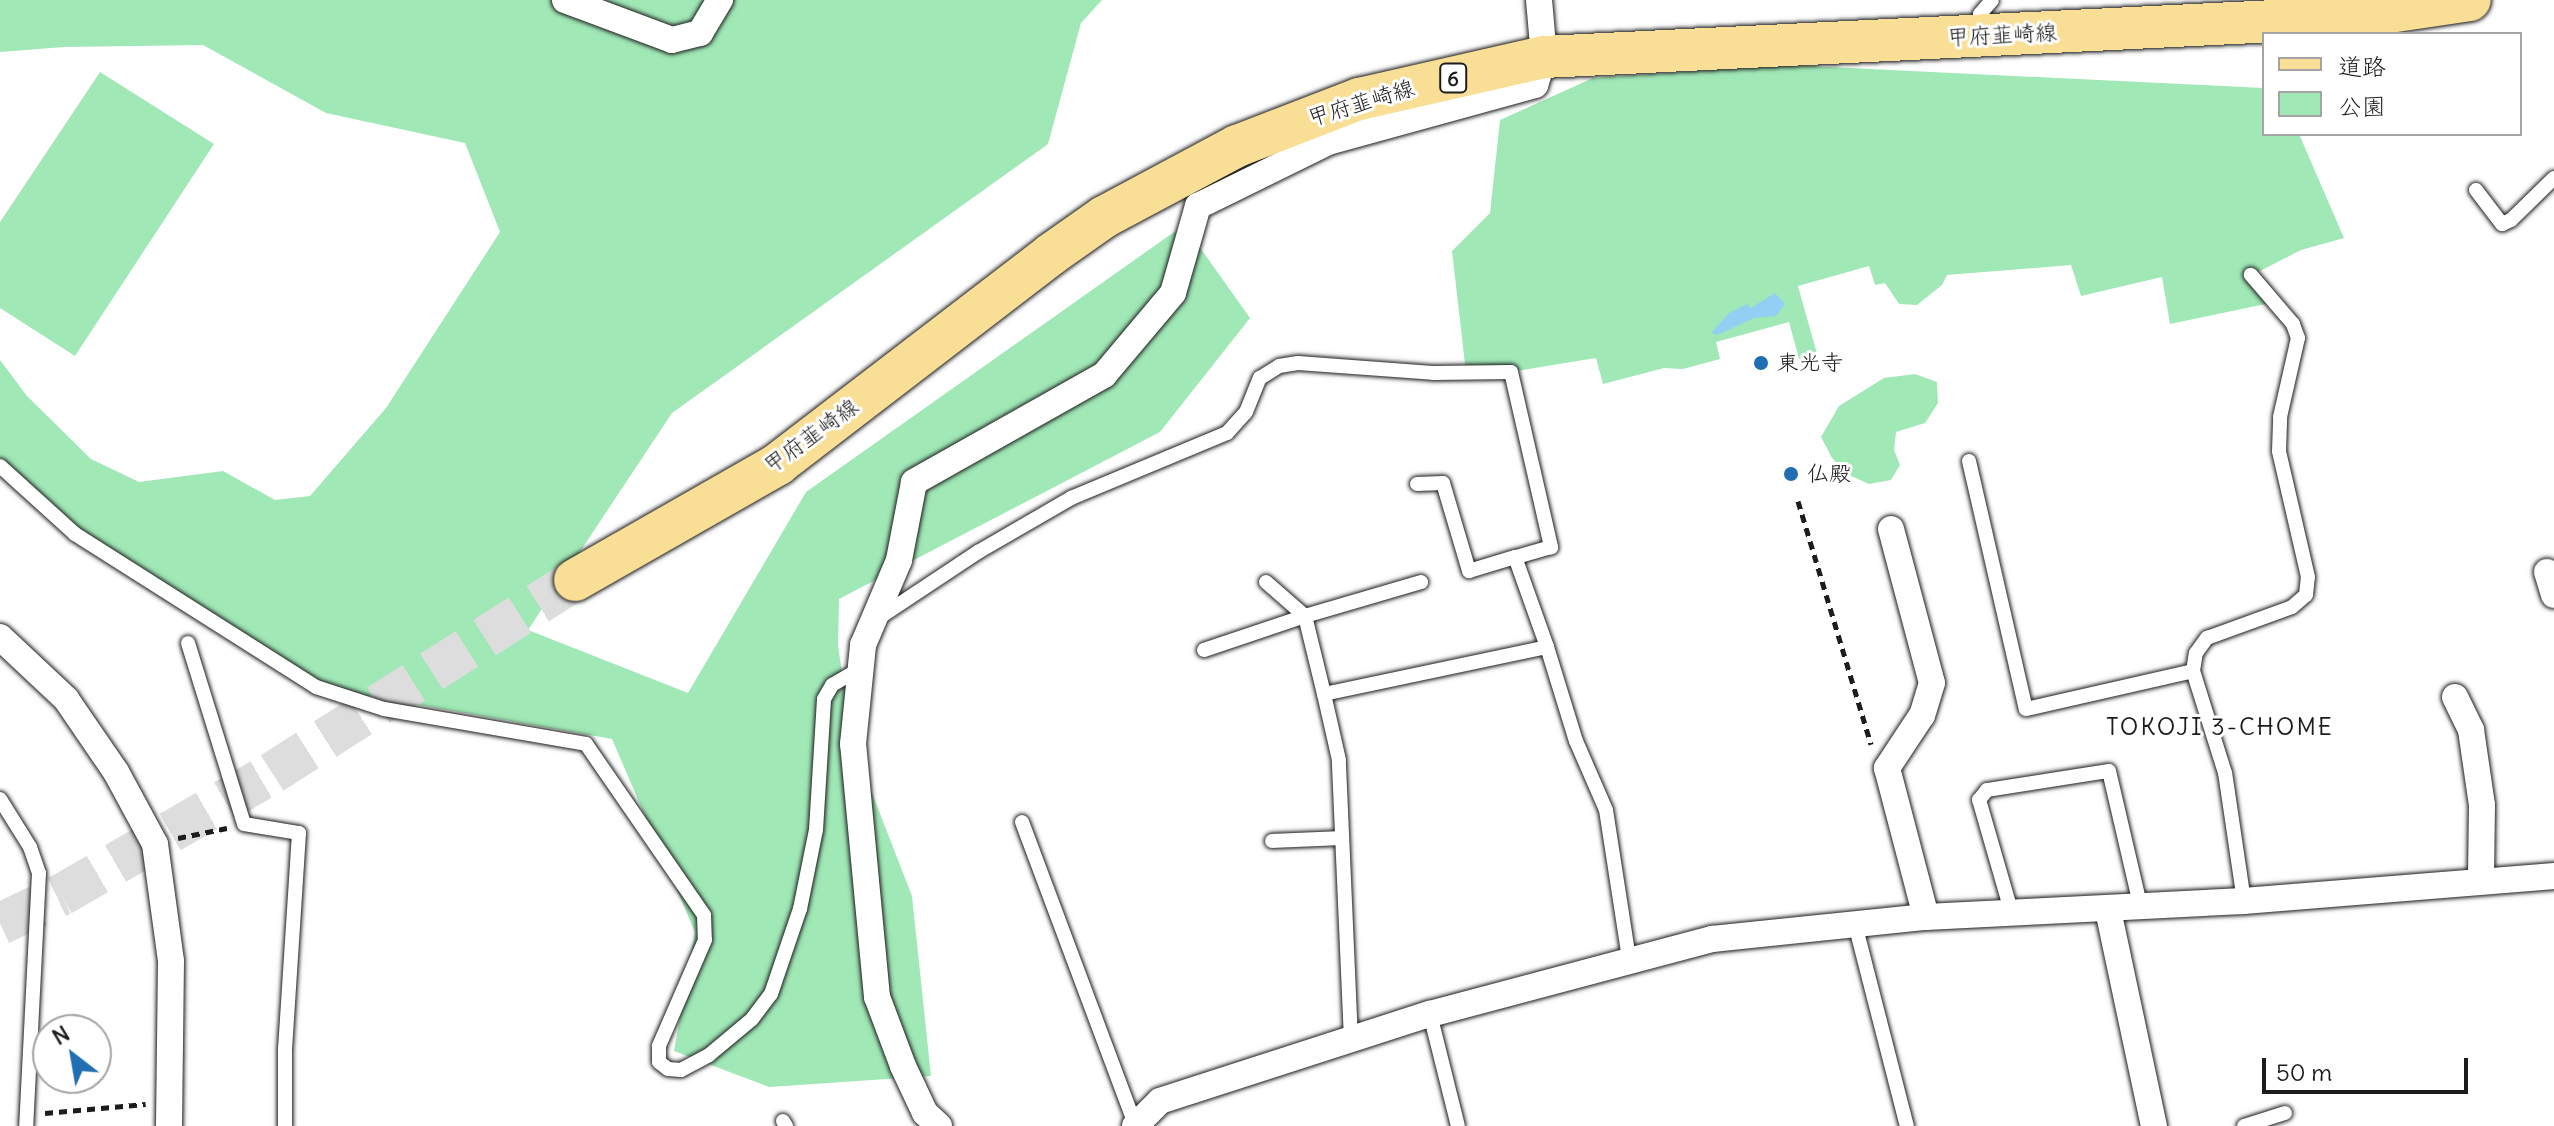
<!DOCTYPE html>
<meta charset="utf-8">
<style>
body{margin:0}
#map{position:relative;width:2554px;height:1126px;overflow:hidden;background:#fff;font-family:Delius,"Klee One",sans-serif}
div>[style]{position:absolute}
.green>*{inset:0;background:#a0e8b6}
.water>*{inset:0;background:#93cff3}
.primary-tunnel>*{height:42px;margin-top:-21px;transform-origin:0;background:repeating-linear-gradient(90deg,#ddd 0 42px,transparent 0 63px)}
.path>*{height:5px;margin-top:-2.5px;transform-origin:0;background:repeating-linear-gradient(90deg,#1c1c1c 0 8px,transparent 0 14px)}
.roads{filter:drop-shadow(0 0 2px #1c1c1c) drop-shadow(0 0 2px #1c1c1c)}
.service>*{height:14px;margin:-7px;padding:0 7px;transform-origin:7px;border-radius:7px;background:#fff}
.minor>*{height:26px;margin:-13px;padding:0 13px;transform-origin:13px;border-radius:13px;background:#fff}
.primary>*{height:42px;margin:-21px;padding:0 21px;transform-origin:21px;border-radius:21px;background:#f9df96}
.dots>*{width:22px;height:22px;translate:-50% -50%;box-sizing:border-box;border:4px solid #fff;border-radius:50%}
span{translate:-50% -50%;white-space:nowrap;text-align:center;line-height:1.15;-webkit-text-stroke:6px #fff;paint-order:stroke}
.shield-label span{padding:2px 6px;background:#fff;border:2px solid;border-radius:6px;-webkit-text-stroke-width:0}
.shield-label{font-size:20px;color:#1c1c1c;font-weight:700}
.street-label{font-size:22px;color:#1c1c1c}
.poi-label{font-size:22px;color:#1c1c1c}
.left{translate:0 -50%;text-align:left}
.neighbourhood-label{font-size:24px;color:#1c1c1c;letter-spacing:2px}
.legend{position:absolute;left:2262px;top:32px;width:260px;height:104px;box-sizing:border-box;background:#fff;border:2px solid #a4a4a4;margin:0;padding:10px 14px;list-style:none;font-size:24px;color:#1c1c1c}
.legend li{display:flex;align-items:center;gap:16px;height:40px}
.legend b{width:40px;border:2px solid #a4a4a4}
.north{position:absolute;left:32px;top:1014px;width:80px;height:80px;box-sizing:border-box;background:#fff;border:2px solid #a4a4a4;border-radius:50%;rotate:329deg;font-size:22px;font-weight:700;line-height:32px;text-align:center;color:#1c1c1c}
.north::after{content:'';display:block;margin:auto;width:28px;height:36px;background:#1f6fb2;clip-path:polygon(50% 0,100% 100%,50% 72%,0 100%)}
.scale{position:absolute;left:2262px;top:1058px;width:206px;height:36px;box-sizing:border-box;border:4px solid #1c1c1c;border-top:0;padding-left:10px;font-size:24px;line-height:28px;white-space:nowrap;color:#1c1c1c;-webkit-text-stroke:6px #fff;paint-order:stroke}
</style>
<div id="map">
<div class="green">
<div style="clip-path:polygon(0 0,1102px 0,1081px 23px,1048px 144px,672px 413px,528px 630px,688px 693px,806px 492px,1184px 225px,1250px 318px,1160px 432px,839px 599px,838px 646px,853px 744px,912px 896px,931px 1076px,769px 1087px,674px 1051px,695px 932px,612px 739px,316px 687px,75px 534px,0 461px,0 360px,27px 396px,91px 459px,139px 482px,223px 471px,275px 500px,310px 496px,386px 408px,500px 232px,465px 143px,326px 113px,203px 45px,64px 47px,0 52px)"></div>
<div style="clip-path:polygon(1788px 65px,2264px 88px,2264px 134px,2299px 134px,2344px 238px,2301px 250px,2252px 275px,2275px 302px,2170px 324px,2162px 277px,2081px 296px,2071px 265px,1947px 275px,1942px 285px,1917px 305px,1899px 304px,1885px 283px,1875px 285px,1869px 266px,1798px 286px,1819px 361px,1801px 366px,1789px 322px,1716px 342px,1720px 359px,1683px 369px,1664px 368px,1603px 384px,1596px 358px,1511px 372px,1466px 373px,1452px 251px,1490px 213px,1500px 120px,1593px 78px)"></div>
<div style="clip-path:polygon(100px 72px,214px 144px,75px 356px,0 308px,0 222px)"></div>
<div style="clip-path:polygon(1915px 374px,1937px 382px,1938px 403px,1925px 423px,1896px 432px,1894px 450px,1900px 465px,1891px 480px,1869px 484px,1847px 474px,1832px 458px,1821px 437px,1839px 406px,1884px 378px)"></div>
</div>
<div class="water">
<div style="clip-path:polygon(1775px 293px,1785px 304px,1776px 316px,1754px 318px,1717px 335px,1711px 333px,1729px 313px,1747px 304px,1751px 308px)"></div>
</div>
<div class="primary-tunnel">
<div style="left:0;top:924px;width:68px;rotate:-25.4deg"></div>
<div style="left:61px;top:895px;width:244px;rotate:-30deg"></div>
<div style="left:272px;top:773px;width:359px;rotate:-32.5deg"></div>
</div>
<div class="path">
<div style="left:1798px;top:501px;width:254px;rotate:73.3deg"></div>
<div style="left:178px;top:838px;width:50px;rotate:-11.5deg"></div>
<div style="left:45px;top:1113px;width:101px;rotate:-5.1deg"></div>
</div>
<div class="roads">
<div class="service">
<div style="left:1982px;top:31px;width:17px;rotate:-97deg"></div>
<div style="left:1980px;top:14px;width:18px;rotate:-49deg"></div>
<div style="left:2476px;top:190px;width:43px;rotate:52.6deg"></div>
<div style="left:2502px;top:224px;width:10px;rotate:-24deg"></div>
<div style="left:2511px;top:220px;width:60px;rotate:-44.3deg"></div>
<div style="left:1969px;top:461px;width:254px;rotate:77.1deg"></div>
<div style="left:2026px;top:709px;width:171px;rotate:-12.8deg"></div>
<div style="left:0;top:466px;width:101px;rotate:42.2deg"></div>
<div style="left:75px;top:534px;width:285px;rotate:32.4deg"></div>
<div style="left:316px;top:687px;width:71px;rotate:17.9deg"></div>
<div style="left:384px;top:709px;width:205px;rotate:9.8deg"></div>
<div style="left:586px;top:744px;width:208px;rotate:55.4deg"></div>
<div style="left:704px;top:915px;width:25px;rotate:88deg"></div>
<div style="left:705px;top:940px;width:116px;rotate:113.5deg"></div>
<div style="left:659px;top:1046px;width:16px;rotate:90deg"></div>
<div style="left:659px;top:1062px;width:11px;rotate:38deg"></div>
<div style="left:668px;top:1069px;width:13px;rotate:4deg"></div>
<div style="left:681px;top:1070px;width:32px;rotate:-28deg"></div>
<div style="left:709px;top:1055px;width:56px;rotate:-39.9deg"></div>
<div style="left:752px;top:1019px;width:31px;rotate:-53deg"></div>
<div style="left:771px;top:994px;width:90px;rotate:-71.2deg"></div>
<div style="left:800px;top:909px;width:81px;rotate:-78.6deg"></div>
<div style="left:816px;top:830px;width:131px;rotate:-86.5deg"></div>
<div style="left:824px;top:699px;width:16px;rotate:-60deg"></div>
<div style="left:832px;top:685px;width:32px;rotate:-30deg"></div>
<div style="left:1417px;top:484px;width:26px;rotate:-2deg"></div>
<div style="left:1443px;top:483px;width:92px;rotate:73.5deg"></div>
<div style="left:1469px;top:571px;width:48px;rotate:-16.9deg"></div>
<div style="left:1266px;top:582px;width:52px;rotate:41.1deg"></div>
<div style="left:1305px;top:616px;width:121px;rotate:-16.3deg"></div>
<div style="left:880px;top:617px;width:118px;rotate:-33.6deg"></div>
<div style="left:978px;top:552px;width:108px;rotate:-30.1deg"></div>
<div style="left:1071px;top:498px;width:169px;rotate:-22.6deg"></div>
<div style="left:1227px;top:433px;width:28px;rotate:-48deg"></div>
<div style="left:1246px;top:412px;width:37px;rotate:-68deg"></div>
<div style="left:1260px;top:378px;width:22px;rotate:-32deg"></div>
<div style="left:1279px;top:366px;width:19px;rotate:-9deg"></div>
<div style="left:1298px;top:363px;width:135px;rotate:4.2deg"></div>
<div style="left:1433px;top:373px;width:78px;rotate:-0.7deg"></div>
<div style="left:1511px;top:372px;width:180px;rotate:77.1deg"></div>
<div style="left:1551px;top:547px;width:37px;rotate:164deg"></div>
<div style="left:1515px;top:557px;width:96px;rotate:70.4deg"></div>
<div style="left:188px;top:643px;width:189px;rotate:72.8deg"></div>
<div style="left:244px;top:824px;width:56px;rotate:9.3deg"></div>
<div style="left:299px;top:833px;width:215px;rotate:93.7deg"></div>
<div style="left:285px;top:1048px;width:78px;rotate:90deg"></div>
<div style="left:1204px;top:650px;width:107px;rotate:-18.6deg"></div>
<div style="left:1305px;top:616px;width:80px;rotate:76.3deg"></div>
<div style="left:0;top:799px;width:57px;rotate:58deg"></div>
<div style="left:30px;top:847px;width:28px;rotate:71deg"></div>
<div style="left:39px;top:873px;width:253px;rotate:92.9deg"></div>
<div style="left:1022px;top:822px;width:323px;rotate:69.5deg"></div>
<div style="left:1272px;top:841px;width:70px;rotate:-2.5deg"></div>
<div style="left:2244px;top:901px;width:129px;rotate:-98.4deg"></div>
<div style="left:2225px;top:773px;width:107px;rotate:-107.4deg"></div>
<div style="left:2193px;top:671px;width:18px;rotate:-81deg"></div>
<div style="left:2196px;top:653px;width:19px;rotate:-54deg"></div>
<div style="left:2207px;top:638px;width:90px;rotate:-20deg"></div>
<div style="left:2292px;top:607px;width:18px;rotate:-41deg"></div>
<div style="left:2306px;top:595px;width:18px;rotate:-84deg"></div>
<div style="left:2308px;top:577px;width:129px;rotate:-103deg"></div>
<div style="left:2279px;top:451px;width:34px;rotate:-88deg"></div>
<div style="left:2280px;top:417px;width:81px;rotate:-77.2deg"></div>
<div style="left:2298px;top:338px;width:15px;rotate:-110deg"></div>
<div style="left:2293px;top:324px;width:65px;rotate:-130.6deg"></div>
<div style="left:2012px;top:914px;width:119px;rotate:-106.1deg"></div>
<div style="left:1979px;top:800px;width:13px;rotate:-51deg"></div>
<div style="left:1987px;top:790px;width:123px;rotate:-8.9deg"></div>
<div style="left:2109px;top:771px;width:141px;rotate:76.9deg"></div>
<div style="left:1855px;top:924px;width:209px;rotate:75.6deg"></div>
<div style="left:1430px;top:1014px;width:115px;rotate:76deg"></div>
<div style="left:1351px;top:1040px;width:280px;rotate:-92.5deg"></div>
<div style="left:1339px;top:760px;width:68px;rotate:-102.8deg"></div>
<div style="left:1324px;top:694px;width:228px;rotate:-11.9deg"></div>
<div style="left:1547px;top:647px;width:98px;rotate:72.9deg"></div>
<div style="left:1576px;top:741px;width:75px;rotate:66.5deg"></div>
<div style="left:1606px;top:810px;width:151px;rotate:81.2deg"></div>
<div style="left:783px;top:1121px;width:6px;rotate:59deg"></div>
<div style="left:2244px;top:1126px;width:43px;rotate:-17.6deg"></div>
</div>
<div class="minor">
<div style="left:565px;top:0;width:114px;rotate:20.5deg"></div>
<div style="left:672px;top:40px;width:29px;rotate:-14deg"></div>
<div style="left:700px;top:33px;width:39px;rotate:-59deg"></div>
<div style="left:1891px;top:529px;width:159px;rotate:75.1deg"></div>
<div style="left:1932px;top:683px;width:34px;rotate:107deg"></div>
<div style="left:1922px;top:715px;width:64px;rotate:123.4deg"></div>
<div style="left:1887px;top:768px;width:154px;rotate:75.3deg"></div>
<div style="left:2547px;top:572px;width:24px;rotate:73deg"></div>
<div style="left:0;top:637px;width:91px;rotate:43.2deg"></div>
<div style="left:66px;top:699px;width:88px;rotate:55.6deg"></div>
<div style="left:116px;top:772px;width:82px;rotate:61.6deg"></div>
<div style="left:155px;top:844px;width:118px;rotate:82.2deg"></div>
<div style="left:171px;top:961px;width:165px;rotate:90.7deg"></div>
<div style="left:2455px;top:697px;width:37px;rotate:64deg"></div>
<div style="left:2471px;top:730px;width:76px;rotate:81.7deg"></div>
<div style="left:2482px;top:805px;width:76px;rotate:90.8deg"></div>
<div style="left:2108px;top:910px;width:221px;rotate:78deg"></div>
<div style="left:939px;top:1126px;width:19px;rotate:-137deg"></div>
<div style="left:925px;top:1113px;width:52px;rotate:-115.1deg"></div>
<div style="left:903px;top:1066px;width:74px;rotate:-110.6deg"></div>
<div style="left:877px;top:997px;width:254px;rotate:-95.4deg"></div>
<div style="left:853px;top:744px;width:100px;rotate:-84.2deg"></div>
<div style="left:863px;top:645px;width:92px;rotate:-67deg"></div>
<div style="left:899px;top:560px;width:79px;rotate:-79.1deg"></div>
<div style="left:914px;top:482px;width:218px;rotate:-29.4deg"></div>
<div style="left:1104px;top:375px;width:107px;rotate:-49.9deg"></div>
<div style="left:1173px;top:293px;width:91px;rotate:-74deg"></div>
<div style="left:1198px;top:206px;width:145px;rotate:-26.2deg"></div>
<div style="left:1328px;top:142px;width:215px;rotate:-15.4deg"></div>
<div style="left:1535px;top:85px;width:29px;rotate:-72deg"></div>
<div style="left:1544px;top:57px;width:57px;rotate:-95deg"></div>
<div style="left:1135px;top:1126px;width:35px;rotate:-45deg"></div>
<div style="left:1160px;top:1101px;width:284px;rotate:-17.9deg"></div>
<div style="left:1430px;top:1014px;width:292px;rotate:-14.9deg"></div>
<div style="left:1712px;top:939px;width:215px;rotate:-5.9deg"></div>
<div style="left:1926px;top:917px;width:318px;rotate:-2.9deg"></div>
<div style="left:2244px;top:901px;width:311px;rotate:-4.6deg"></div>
</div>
<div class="primary">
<div style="left:575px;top:580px;width:234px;rotate:-29.7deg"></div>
<div style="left:778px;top:464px;width:343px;rotate:-37.5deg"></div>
<div style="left:1050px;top:255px;width:66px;rotate:-35.1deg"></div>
<div style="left:1104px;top:217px;width:151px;rotate:-28.1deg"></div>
<div style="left:1237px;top:146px;width:131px;rotate:-21.1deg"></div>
<div style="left:1359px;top:99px;width:190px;rotate:-12.8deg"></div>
<div style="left:1544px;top:57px;width:813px;rotate:-2.82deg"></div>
<div style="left:2356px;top:17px;width:115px;rotate:-8.5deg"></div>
</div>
</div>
<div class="dots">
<div style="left:1761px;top:363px;background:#1f6fb2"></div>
<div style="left:1791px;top:474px;background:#1f6fb2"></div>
</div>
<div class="shield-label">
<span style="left:1453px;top:78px">6</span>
</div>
<div class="street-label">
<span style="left:2002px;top:35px;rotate:-3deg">甲府韮崎線</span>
<span style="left:1361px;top:103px;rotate:-17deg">甲府韮崎線</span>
<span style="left:811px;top:436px;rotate:-36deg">甲府韮崎線</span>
</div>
<div class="poi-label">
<span class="left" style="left:1777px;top:363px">東光寺</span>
<span class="left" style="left:1807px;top:474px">仏殿</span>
</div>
<div class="neighbourhood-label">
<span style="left:2220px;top:727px">TOKOJI 3-CHOME</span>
</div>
<ul class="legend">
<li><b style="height:10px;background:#f9df96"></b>道路</li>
<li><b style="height:22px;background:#a0e8b6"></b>公園</li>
</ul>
<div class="north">N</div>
<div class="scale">50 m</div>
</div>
